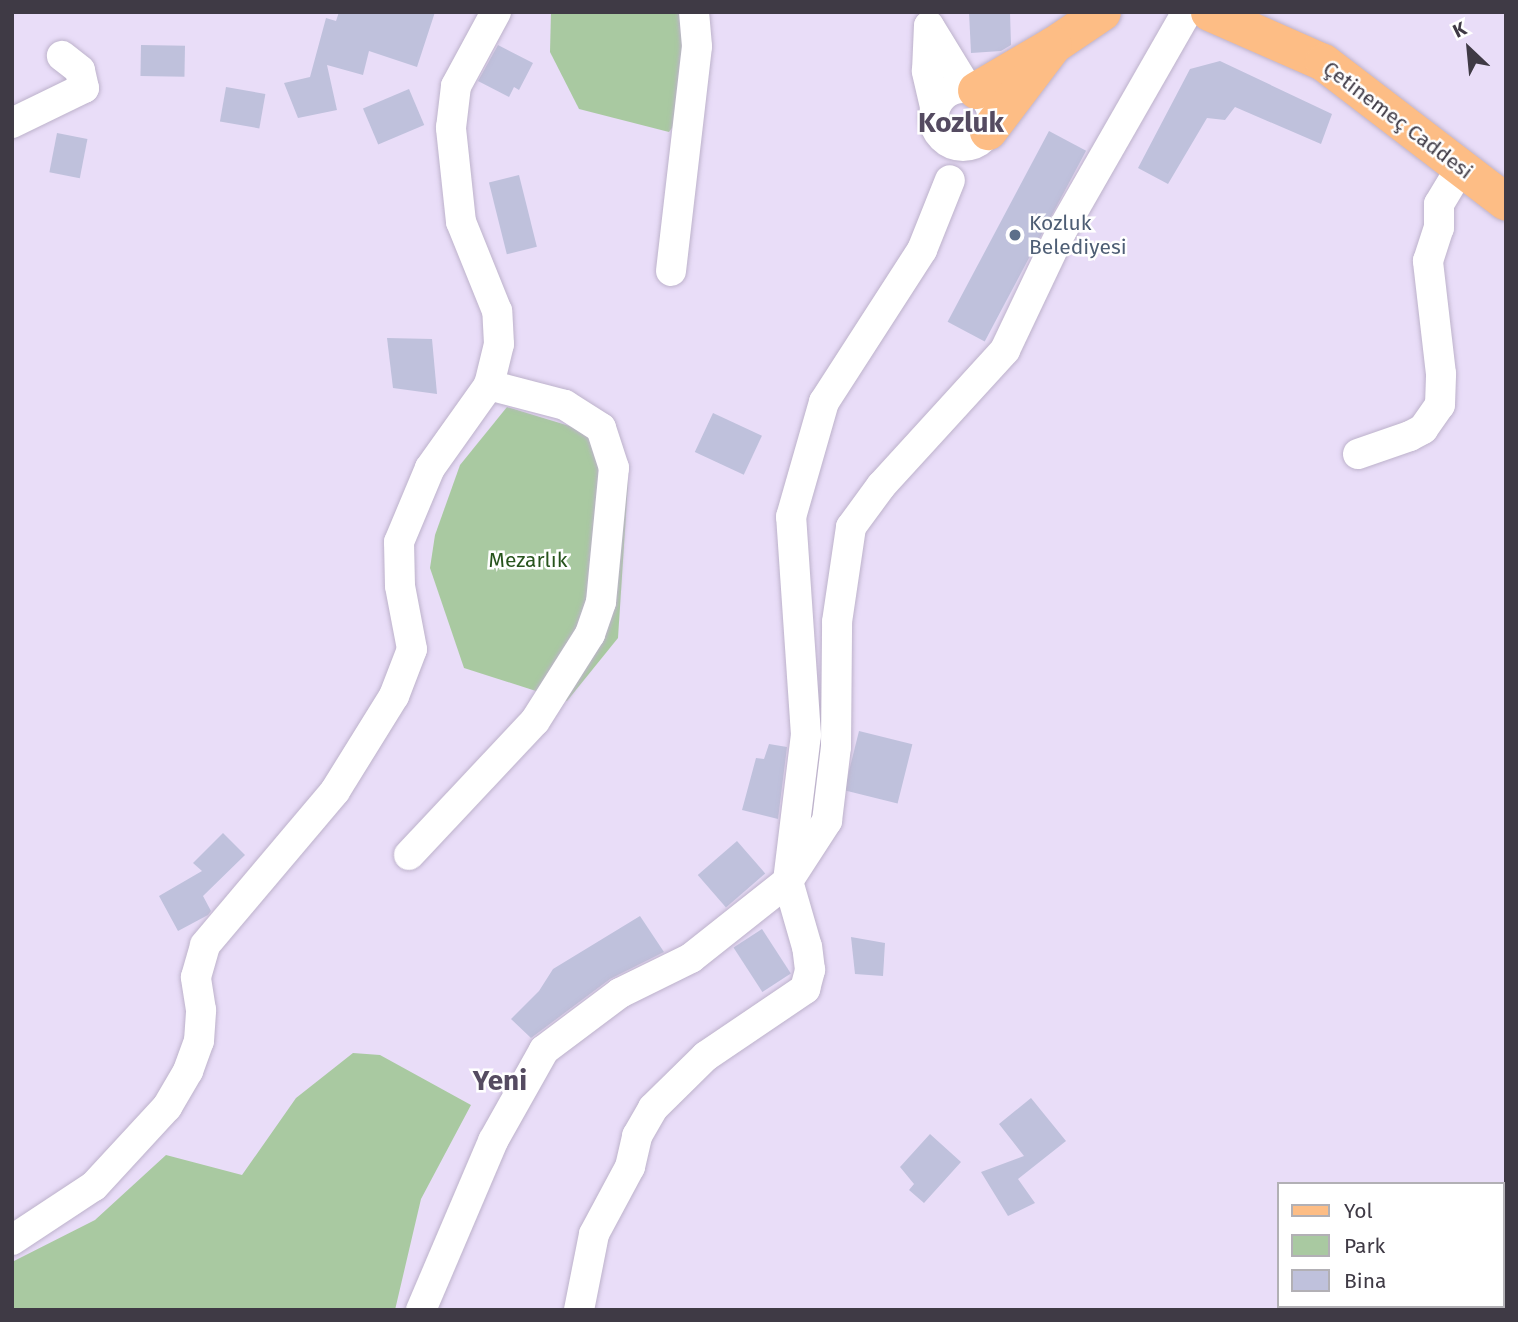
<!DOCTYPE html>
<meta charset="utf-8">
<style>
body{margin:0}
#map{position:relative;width:1518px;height:1322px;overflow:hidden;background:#e9ddf8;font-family:"Fira Sans",sans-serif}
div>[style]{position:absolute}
.green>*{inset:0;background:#a9c9a1}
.building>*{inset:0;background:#bfc1dc;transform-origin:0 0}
.roads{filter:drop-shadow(0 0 2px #bdb2cb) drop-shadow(0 0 2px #bdb2cb)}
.minor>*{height:30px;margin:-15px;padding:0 15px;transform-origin:15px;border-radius:15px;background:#fff}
.minor>.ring{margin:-15px;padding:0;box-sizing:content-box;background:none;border:30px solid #fff;border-radius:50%}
.major>*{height:37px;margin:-18.5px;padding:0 18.5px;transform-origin:18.5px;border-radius:18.5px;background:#fdbd85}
.dots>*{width:19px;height:19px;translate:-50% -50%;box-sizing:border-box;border:4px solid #fff;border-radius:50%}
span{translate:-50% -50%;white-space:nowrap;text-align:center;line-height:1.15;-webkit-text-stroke:5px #fff;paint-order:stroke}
.street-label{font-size:21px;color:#3f3a45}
.service-label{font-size:21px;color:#4e5e75}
.left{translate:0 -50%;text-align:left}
.park-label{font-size:21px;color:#28541d}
.district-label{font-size:28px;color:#554b61;font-weight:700}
.frame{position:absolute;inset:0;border:14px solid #3f3a45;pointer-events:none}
.legend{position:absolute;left:1277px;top:1182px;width:228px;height:126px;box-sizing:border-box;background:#fff;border:2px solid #b2b0b5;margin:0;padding:9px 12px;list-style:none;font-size:21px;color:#3f3a45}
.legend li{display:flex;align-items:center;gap:14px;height:35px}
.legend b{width:35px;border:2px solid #b2b0b5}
.north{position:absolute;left:1434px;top:14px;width:70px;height:70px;-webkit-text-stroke:5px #fff;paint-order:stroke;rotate:334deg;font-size:19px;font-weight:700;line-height:28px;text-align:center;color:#3f3a45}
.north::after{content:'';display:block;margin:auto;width:24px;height:32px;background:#3f3a45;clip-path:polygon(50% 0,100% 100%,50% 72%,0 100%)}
</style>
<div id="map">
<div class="green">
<div style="clip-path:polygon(551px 12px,690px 12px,683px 113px,669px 132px,579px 109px,550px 52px)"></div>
<div style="clip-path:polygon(507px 407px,609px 438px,622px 458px,628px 483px,618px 638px,567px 701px,464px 668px,430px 568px,435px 535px,460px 465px)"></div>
<div style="clip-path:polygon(353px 1053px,380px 1055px,471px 1105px,421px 1199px,395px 1310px,12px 1310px,12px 1262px,95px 1220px,166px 1155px,242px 1175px,296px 1098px)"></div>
</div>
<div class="building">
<div style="clip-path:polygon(339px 12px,435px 12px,417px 67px,369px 51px,363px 75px,327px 65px,337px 110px,298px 118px,284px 83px,310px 77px,326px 18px,336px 21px)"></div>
<div style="clip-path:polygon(969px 12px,1010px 12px,1011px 45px,1001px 51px,971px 53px)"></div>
<div style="left:141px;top:45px;width:44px;height:31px;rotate:1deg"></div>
<div style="clip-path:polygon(498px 45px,533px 63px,519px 90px,514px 87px,509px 97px,478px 81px)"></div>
<div style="clip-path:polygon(1220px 61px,1332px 114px,1321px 144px,1235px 107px,1225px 120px,1207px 118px,1168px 184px,1138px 168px,1190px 69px)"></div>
<div style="left:226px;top:87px;width:40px;height:35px;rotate:10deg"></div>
<div style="left:409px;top:89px;width:39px;height:50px;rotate:67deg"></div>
<div style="left:1049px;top:131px;width:42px;height:216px;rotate:28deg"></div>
<div style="left:57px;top:133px;width:31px;height:40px;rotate:11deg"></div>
<div style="left:519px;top:175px;width:74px;height:31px;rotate:76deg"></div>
<div style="clip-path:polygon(387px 338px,432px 339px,437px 394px,393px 388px)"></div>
<div style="left:713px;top:413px;width:54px;height:43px;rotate:25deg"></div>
<div style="left:859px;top:731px;width:55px;height:61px;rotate:14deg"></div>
<div style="clip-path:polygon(769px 744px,787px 747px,778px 819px,742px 810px,756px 758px,764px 759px)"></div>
<div style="clip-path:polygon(223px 833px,245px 855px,203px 896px,211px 911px,208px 915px,178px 931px,159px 896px,202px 871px,193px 863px)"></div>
<div style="left:737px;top:841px;width:43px;height:52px;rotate:49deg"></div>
<div style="clip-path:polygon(640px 916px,664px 952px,610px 979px,531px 1038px,511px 1019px,539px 991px,553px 969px)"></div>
<div style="left:762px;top:929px;width:53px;height:34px;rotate:57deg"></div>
<div style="clip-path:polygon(851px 937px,885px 943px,883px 976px,855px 974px)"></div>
<div style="clip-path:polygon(1031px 1098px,1066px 1141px,1018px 1179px,1035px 1203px,1008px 1216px,981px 1172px,1024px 1156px,999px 1124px)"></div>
<div style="clip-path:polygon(930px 1134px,961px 1162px,924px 1203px,909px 1190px,914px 1184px,900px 1167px)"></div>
</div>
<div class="roads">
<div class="minor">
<div class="ring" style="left:934px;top:88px;width:28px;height:28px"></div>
<div style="left:935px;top:107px;width:37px;rotate:-103deg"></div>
<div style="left:927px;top:71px;width:45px;rotate:-87.5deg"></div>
<div style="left:929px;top:26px;width:73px;rotate:58.5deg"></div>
<div style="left:12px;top:123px;width:80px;rotate:-25.9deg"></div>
<div style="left:84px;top:88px;width:18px;rotate:-103deg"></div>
<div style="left:80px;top:70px;width:23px;rotate:-142deg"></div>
<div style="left:671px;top:271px;width:226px;rotate:-83.4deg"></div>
<div style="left:697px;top:46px;width:34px;rotate:-95deg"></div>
<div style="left:1358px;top:454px;width:55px;rotate:-19.1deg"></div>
<div style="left:1410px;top:436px;width:15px;rotate:-28deg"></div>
<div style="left:1423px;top:429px;width:29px;rotate:-55deg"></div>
<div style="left:1440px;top:405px;width:31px;rotate:-88deg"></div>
<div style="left:1441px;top:374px;width:114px;rotate:-96.6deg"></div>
<div style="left:1428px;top:261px;width:35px;rotate:-72deg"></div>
<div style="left:1439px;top:228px;width:24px;rotate:-90deg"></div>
<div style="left:1439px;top:204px;width:41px;rotate:-59deg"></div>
<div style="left:409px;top:855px;width:184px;rotate:-46.8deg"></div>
<div style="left:535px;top:721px;width:103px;rotate:-57.7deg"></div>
<div style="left:590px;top:634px;width:34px;rotate:-71deg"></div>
<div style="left:601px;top:602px;width:135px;rotate:-84.5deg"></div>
<div style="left:614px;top:468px;width:42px;rotate:-108deg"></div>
<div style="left:601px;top:428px;width:43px;rotate:-147.4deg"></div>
<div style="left:565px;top:405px;width:79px;rotate:-165.3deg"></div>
<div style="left:12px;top:1240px;width:98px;rotate:-33.4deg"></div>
<div style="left:94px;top:1186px;width:108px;rotate:-47.3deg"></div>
<div style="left:167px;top:1107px;width:42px;rotate:-59.7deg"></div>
<div style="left:188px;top:1071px;width:32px;rotate:-70deg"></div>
<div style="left:199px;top:1041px;width:31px;rotate:-86deg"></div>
<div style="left:201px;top:1010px;width:33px;rotate:-99deg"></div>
<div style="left:196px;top:977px;width:33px;rotate:-74deg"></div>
<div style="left:205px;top:945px;width:202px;rotate:-49.8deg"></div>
<div style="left:335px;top:791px;width:112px;rotate:-58.2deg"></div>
<div style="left:394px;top:696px;width:50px;rotate:-69deg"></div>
<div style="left:412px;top:649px;width:64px;rotate:-100.8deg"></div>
<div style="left:400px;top:586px;width:44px;rotate:-91.3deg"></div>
<div style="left:399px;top:542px;width:80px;rotate:-67.3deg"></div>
<div style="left:430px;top:468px;width:102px;rotate:-54.6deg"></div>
<div style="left:489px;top:385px;width:42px;rotate:-76.3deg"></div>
<div style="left:499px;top:344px;width:33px;rotate:-93deg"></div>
<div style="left:497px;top:311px;width:96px;rotate:-112deg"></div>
<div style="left:461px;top:222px;width:95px;rotate:-96.1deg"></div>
<div style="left:451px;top:128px;width:42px;rotate:-83.2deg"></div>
<div style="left:456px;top:86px;width:84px;rotate:-61.6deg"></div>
<div style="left:421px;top:1310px;width:184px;rotate:-66.9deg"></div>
<div style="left:493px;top:1141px;width:104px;rotate:-60.7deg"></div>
<div style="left:544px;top:1050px;width:95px;rotate:-36.9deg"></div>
<div style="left:620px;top:993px;width:79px;rotate:-26.2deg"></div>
<div style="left:691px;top:958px;width:124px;rotate:-38.4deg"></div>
<div style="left:788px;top:881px;width:72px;rotate:-57deg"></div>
<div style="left:827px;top:821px;width:75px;rotate:-83.1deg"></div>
<div style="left:836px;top:747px;width:125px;rotate:-89.5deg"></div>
<div style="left:837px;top:622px;width:96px;rotate:-81.6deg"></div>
<div style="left:851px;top:527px;width:51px;rotate:-53.8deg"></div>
<div style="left:881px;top:486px;width:184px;rotate:-47.6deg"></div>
<div style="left:1005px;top:350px;width:131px;rotate:-64.6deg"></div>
<div style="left:1061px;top:232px;width:254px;rotate:-60.2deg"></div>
<div style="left:579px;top:1310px;width:77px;rotate:-78.8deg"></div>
<div style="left:594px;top:1234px;width:76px;rotate:-61.8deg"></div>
<div style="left:630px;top:1167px;width:32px;rotate:-77deg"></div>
<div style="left:637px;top:1136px;width:32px;rotate:-60deg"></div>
<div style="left:653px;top:1108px;width:74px;rotate:-44.5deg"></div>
<div style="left:706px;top:1056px;width:120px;rotate:-34.1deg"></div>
<div style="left:805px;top:989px;width:20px;rotate:-75deg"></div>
<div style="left:810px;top:970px;width:23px;rotate:-97deg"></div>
<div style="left:807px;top:947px;width:69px;rotate:-106.1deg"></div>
<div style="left:788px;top:881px;width:147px;rotate:-83deg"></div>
<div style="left:806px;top:735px;width:219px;rotate:-93.9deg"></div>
<div style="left:791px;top:517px;width:120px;rotate:-74deg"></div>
<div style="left:824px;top:402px;width:181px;rotate:-57.2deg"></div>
<div style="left:922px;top:250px;width:75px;rotate:-68.2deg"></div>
</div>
<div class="major">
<div style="left:1209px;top:12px;width:124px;rotate:23.7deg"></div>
<div style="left:1323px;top:62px;width:230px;rotate:37.4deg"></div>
<div style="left:1053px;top:45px;width:59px;rotate:-34deg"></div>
<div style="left:976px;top:90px;width:89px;rotate:-30.3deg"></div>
<div style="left:1053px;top:45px;width:108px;rotate:127.1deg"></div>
</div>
</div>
<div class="dots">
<div style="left:1015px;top:235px;background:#5c6f8a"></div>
</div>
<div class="street-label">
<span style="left:1398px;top:120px;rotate:37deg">Çetinemeç Caddesi</span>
</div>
<div class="service-label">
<span class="left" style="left:1029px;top:235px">Kozluk<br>Belediyesi</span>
</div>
<div class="park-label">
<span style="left:528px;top:560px">Mezarlık</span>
</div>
<div class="district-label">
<span style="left:961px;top:123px">Kozluk</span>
<span style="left:500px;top:1081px">Yeni</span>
</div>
<div class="frame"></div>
<ul class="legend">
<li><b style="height:9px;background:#fdbd85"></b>Yol</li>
<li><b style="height:19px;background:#a9c9a1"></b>Park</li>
<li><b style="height:19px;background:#bfc1dc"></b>Bina</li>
</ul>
<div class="north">K</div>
</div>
